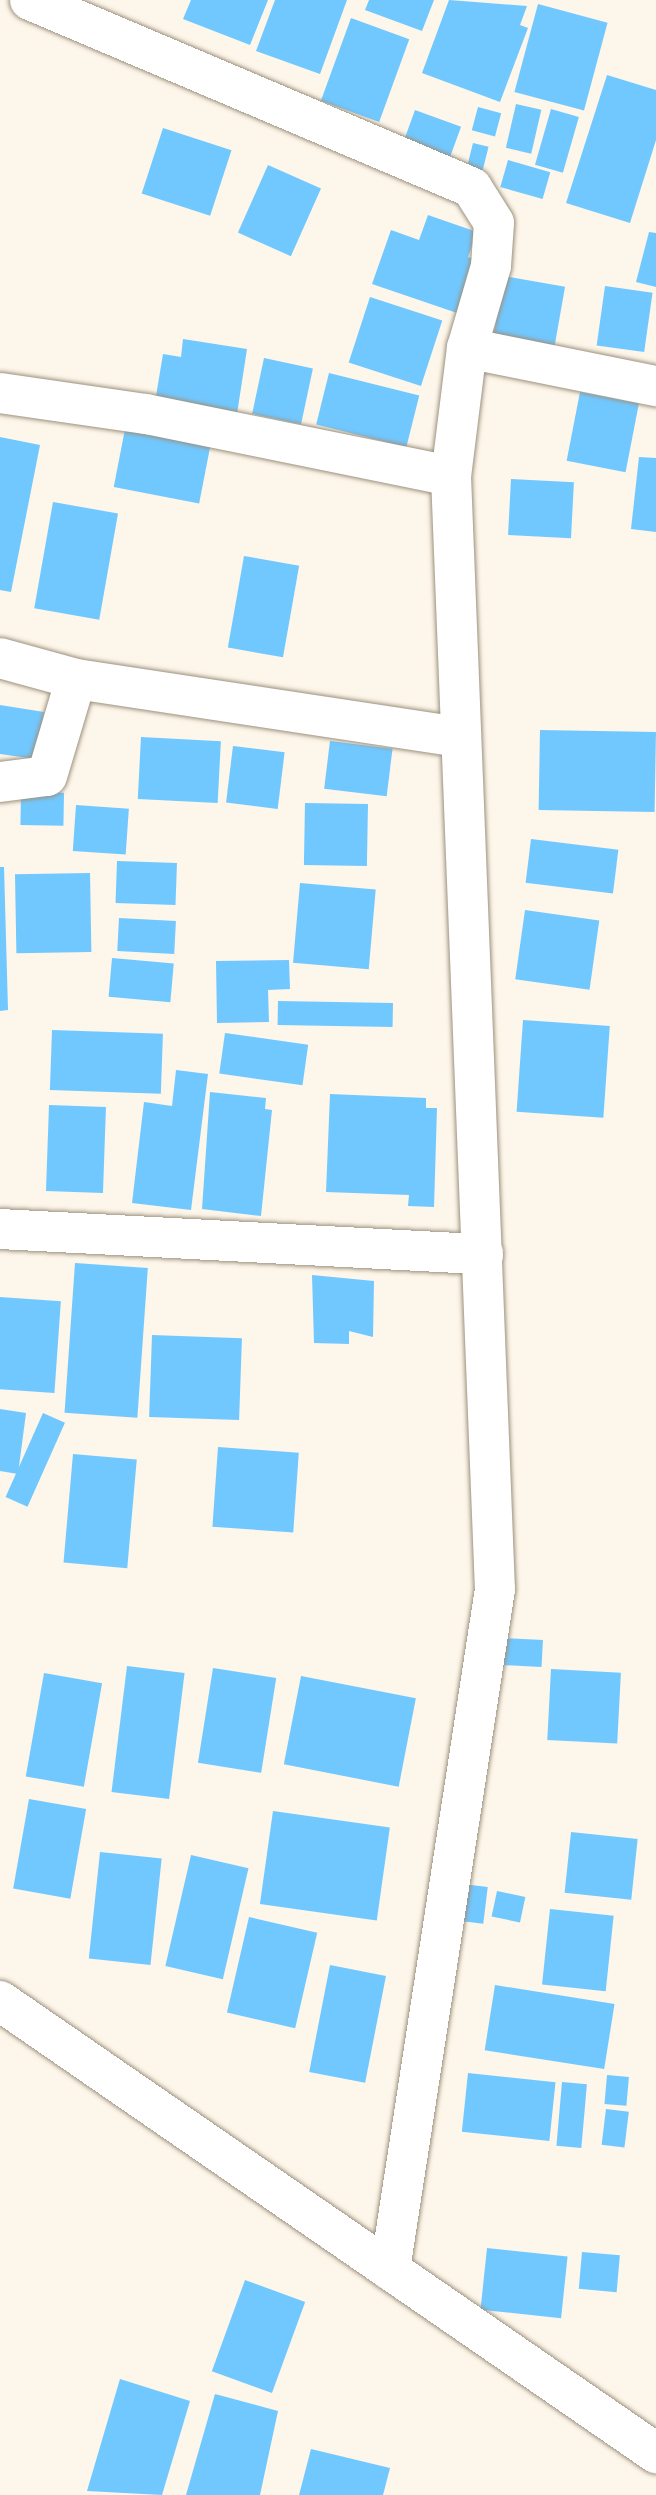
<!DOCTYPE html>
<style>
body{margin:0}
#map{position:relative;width:656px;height:2495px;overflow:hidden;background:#fdf6ea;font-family:Manrope,sans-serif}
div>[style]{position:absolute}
.building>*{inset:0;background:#71c8ff;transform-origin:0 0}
.roads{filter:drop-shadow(0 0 2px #9c917f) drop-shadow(0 0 2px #9c917f)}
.minor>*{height:40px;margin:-20px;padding:0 20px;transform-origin:20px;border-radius:20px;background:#fff}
span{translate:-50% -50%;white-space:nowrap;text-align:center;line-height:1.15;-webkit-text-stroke:7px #fdf6ea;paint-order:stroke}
</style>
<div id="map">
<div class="building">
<div style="clip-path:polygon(191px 0,268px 0,250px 45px,183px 19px)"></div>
<div style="clip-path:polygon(275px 0,347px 0,320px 74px,256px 51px)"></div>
<div style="clip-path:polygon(369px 0,434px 0,422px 31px,365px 10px)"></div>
<div style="clip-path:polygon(449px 0,527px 6px,520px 25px,528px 28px,500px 102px,422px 73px)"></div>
<div style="left:538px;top:4px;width:72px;height:91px;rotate:15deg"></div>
<div style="left:351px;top:18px;width:62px;height:88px;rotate:20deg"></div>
<div style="clip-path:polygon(607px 75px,656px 90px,656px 140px,630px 223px,566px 203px)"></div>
<div style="left:516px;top:104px;width:26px;height:45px;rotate:13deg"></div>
<div style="left:478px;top:107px;width:24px;height:24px;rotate:15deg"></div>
<div style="left:551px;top:109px;width:29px;height:58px;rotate:16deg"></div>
<div style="left:415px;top:110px;width:49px;height:39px;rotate:20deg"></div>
<div style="left:163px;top:128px;width:72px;height:69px;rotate:18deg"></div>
<div style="left:473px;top:143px;width:16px;height:33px;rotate:14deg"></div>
<div style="left:508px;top:160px;width:44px;height:28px;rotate:16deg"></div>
<div style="left:268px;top:165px;width:58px;height:74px;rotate:24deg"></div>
<div style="clip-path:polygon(428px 215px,477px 232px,468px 257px,478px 260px,460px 314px,372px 284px,391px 230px,419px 240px)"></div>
<div style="clip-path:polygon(649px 232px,656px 233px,656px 287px,636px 282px)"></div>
<div style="left:504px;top:276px;width:62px;height:63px;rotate:10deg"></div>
<div style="left:605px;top:286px;width:48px;height:60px;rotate:8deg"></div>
<div style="left:370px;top:297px;width:76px;height:69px;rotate:18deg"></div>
<div style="clip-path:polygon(183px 339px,247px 349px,237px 414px,155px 402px,163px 354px,181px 357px)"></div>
<div style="left:264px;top:358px;width:50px;height:57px;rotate:12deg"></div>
<div style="left:329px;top:373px;width:93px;height:53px;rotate:14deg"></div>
<div style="left:580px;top:392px;width:60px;height:70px;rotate:11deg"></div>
<div style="left:125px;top:429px;width:87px;height:59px;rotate:11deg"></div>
<div style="clip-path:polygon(0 437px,40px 445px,11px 592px,0 590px)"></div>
<div style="clip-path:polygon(639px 457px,656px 458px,656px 532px,631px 529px)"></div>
<div style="left:511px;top:479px;width:63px;height:56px;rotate:3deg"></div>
<div style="left:53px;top:502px;width:66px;height:108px;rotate:10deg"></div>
<div style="left:244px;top:556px;width:56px;height:93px;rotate:10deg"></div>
<div style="clip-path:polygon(0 705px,44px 712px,36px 759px,0 754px)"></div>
<div style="left:540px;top:730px;width:116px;height:80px;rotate:1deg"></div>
<div style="left:141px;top:737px;width:80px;height:62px;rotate:3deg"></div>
<div style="left:330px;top:741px;width:63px;height:48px;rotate:7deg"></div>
<div style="left:233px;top:746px;width:52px;height:57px;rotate:7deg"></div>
<div style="left:21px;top:792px;width:43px;height:33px;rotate:1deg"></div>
<div style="left:305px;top:803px;width:63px;height:62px;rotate:1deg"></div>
<div style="left:76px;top:805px;width:53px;height:46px;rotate:4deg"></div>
<div style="left:531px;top:839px;width:88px;height:44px;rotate:7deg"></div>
<div style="left:117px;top:861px;width:60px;height:42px;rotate:2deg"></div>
<div style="clip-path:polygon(0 867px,4px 867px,8px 1010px,0 1011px)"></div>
<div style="left:90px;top:873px;width:79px;height:75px;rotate:89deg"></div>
<div style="left:300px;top:883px;width:76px;height:80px;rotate:5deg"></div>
<div style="left:525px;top:910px;width:75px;height:70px;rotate:8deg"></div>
<div style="left:119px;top:918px;width:57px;height:33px;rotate:3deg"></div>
<div style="left:112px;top:958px;width:62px;height:39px;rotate:5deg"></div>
<div style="clip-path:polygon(289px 960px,290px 989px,268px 990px,269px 1022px,217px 1023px,216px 961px)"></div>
<div style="left:278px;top:1001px;width:115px;height:24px;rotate:1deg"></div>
<div style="left:523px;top:1020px;width:87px;height:92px;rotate:4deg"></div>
<div style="left:52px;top:1030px;width:111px;height:60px;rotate:2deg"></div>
<div style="left:225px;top:1033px;width:84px;height:41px;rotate:8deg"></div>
<div style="clip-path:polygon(176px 1070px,208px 1074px,191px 1210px,132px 1203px,144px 1102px,172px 1106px)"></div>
<div style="clip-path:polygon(210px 1092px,266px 1098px,265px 1109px,272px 1110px,261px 1216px,202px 1209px)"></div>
<div style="clip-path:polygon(330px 1094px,426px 1098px,426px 1108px,437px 1108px,434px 1207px,408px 1206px,409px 1195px,326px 1192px)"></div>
<div style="left:49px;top:1105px;width:57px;height:86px;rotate:2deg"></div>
<div style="left:75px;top:1263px;width:73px;height:150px;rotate:4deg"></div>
<div style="clip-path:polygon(312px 1275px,374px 1281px,373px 1337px,349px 1331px,349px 1344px,314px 1343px)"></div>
<div style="left:0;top:1297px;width:61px;height:92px;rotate:4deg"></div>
<div style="left:152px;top:1335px;width:90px;height:82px;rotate:2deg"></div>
<div style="clip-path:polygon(0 1409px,26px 1413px,18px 1474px,0 1471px)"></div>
<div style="left:43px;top:1413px;width:24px;height:92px;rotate:24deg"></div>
<div style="left:218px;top:1447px;width:81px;height:80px;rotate:4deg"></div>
<div style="left:73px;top:1454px;width:64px;height:109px;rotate:5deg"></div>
<div style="left:503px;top:1638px;width:40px;height:27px;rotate:3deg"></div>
<div style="left:127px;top:1666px;width:58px;height:127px;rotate:7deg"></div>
<div style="left:213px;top:1668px;width:64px;height:96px;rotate:9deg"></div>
<div style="left:551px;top:1669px;width:70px;height:71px;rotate:3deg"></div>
<div style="left:44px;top:1673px;width:59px;height:105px;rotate:10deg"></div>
<div style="left:301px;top:1676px;width:117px;height:90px;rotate:11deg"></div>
<div style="left:29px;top:1799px;width:58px;height:91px;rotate:10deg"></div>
<div style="left:273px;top:1811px;width:118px;height:94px;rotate:8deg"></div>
<div style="left:571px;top:1832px;width:67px;height:61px;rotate:6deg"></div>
<div style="left:100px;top:1852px;width:62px;height:107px;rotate:6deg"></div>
<div style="left:191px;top:1855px;width:59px;height:114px;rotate:13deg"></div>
<div style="left:455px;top:1883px;width:33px;height:37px;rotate:7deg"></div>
<div style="left:497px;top:1891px;width:29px;height:26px;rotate:12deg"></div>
<div style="left:550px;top:1909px;width:64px;height:76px;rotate:6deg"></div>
<div style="left:249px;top:1917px;width:70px;height:98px;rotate:13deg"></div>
<div style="left:330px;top:1965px;width:57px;height:109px;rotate:11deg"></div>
<div style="left:495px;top:1985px;width:121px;height:66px;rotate:9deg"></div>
<div style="left:468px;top:2073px;width:88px;height:59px;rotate:6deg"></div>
<div style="left:607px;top:2075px;width:22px;height:29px;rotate:5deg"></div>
<div style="left:562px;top:2082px;width:25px;height:64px;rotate:5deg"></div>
<div style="left:606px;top:2109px;width:23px;height:36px;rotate:7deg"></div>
<div style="left:487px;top:2248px;width:81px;height:62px;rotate:6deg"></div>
<div style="left:582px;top:2252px;width:38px;height:37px;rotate:5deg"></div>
<div style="left:245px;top:2280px;width:64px;height:97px;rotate:20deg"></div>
<div style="clip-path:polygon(120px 2379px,190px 2401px,162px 2495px,87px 2491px)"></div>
<div style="clip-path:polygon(215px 2394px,278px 2411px,260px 2495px,186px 2495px)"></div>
<div style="clip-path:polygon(311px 2449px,390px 2468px,383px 2495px,299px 2495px)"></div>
</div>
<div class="roads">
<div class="minor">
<div style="left:30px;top:0;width:480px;rotate:23deg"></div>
<div style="left:472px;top:188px;width:41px;rotate:57.8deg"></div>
<div style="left:494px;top:223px;width:43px;rotate:94deg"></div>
<div style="left:491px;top:266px;width:85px;rotate:106.3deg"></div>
<div style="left:467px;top:348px;width:129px;rotate:97.1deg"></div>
<div style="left:451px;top:476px;width:1114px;rotate:87.74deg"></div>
<div style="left:495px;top:1589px;width:689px;rotate:98.77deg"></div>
<div style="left:467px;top:348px;width:193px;rotate:11.4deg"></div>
<div style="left:0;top:393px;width:148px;rotate:8.2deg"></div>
<div style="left:146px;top:414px;width:311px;rotate:11.5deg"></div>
<div style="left:0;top:658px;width:79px;rotate:15.4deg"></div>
<div style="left:76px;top:679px;width:389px;rotate:8.6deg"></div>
<div style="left:0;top:782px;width:47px;rotate:-7.3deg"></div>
<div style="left:47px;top:776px;width:101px;rotate:-73.4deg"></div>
<div style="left:0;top:1229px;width:484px;rotate:3deg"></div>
<div style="left:0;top:2001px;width:797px;rotate:34.57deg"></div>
</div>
</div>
</div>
